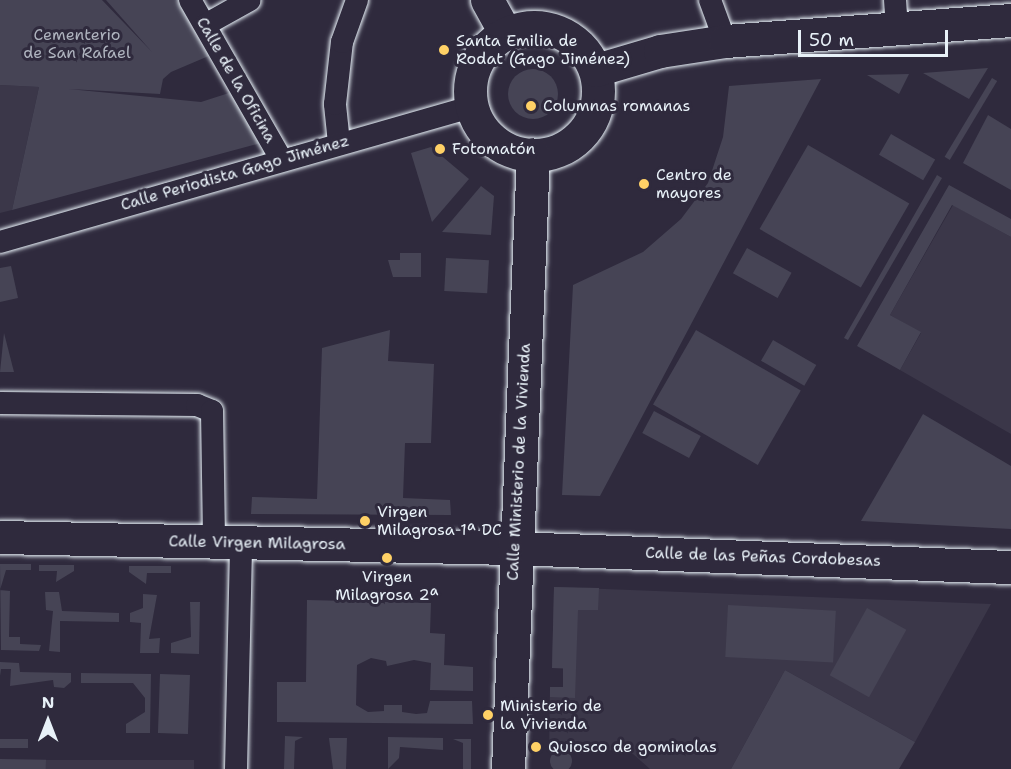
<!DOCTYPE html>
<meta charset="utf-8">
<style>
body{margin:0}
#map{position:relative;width:1011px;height:769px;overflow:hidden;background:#2f2a3d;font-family:"Shantell Sans",sans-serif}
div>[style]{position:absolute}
.built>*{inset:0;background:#3b3749;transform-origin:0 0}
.green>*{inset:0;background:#464455;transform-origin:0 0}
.round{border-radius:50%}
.roads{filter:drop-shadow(0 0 2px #e8f1f8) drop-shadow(0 0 2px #e8f1f8)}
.street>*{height:22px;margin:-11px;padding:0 11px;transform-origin:11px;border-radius:11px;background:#2f2a3d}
.secondary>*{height:33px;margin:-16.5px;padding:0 16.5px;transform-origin:16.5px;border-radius:16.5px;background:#2f2a3d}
.secondary>.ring{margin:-16.5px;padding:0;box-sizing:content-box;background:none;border:33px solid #2f2a3d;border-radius:50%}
.dots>*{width:16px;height:16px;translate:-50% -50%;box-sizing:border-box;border:3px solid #2f2a3d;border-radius:50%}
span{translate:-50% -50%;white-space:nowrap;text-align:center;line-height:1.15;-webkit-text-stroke:6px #2f2a3d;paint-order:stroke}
.park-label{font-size:16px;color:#afb4bf}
.poi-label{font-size:16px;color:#e8f1f8}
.left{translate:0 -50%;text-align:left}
.street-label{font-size:16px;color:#e8f1f8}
.north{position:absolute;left:18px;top:691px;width:60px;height:60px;-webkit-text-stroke:4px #2f2a3d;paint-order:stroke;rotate:0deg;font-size:16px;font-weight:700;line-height:24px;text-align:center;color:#e8f1f8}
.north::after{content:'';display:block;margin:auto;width:21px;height:27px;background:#e8f1f8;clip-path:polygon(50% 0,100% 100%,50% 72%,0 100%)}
.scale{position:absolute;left:798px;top:30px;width:150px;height:27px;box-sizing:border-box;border:3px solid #e8f1f8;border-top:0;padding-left:8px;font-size:18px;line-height:21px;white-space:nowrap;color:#e8f1f8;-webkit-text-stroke:4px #2f2a3d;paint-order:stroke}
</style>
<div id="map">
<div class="built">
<div style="clip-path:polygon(0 85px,39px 87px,12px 210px,0 213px)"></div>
<div style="clip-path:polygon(953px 205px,1011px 237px,1011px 434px,900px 370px,921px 333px,890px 315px)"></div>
<div style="clip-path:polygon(554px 587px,991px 604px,915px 742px,785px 670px,731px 769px,650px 769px,633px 754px,617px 750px,549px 753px,550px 687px,563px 687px,564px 669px,552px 668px)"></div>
<div style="left:46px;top:760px;width:148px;height:9px"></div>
</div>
<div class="green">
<div style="clip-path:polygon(0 0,102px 0,152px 52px,106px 0,180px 0,211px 55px,171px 72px,163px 79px,160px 94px,69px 89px,201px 102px,232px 92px,261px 143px,12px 210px,39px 87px,0 85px)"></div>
<div style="clip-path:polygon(988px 68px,969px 99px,923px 73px)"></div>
<div class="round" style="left:508px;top:69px;width:50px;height:50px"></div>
<div style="clip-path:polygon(909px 74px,899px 94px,867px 75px)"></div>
<div style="left:992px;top:78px;width:6px;height:92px;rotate:31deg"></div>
<div style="clip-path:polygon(821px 79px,600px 496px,562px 495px,573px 285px,643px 252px,681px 219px,708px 183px,723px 137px,729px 86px)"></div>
<div style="clip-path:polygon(988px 115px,1011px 129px,1011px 190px,963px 163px)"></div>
<div style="left:891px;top:134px;width:51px;height:24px;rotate:30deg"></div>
<div style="left:808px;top:145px;width:117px;height:97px;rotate:30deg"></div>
<div style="clip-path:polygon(431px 147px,469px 179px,432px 222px,411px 153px)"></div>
<div style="clip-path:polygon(937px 175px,942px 178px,848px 340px,844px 338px)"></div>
<div style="clip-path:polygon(949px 185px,1011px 219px,1011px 237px,952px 205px,890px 315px,921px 332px,900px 370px,857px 346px)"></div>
<div style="clip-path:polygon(481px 186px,494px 196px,491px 235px,442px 232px)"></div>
<div style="left:747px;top:248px;width:51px;height:29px;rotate:29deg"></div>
<div style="clip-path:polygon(400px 253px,421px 253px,421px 277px,393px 277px,388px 260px,400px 260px)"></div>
<div style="left:446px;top:258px;width:43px;height:33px;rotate:3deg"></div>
<div style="clip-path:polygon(11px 266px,18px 298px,0 302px,0 268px)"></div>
<div style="clip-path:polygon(390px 330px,388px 361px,434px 364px,431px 443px,405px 443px,403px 498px,450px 500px,451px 515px,251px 514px,252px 497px,317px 499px,322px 348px)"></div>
<div style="left:696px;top:330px;width:121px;height:86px;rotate:30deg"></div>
<div style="clip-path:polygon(4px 333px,14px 372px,0 372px)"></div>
<div style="left:773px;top:340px;width:50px;height:24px;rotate:30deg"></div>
<div style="left:654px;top:411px;width:53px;height:25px;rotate:28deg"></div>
<div style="clip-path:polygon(923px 414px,1011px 466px,1011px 529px,861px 521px)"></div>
<div style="clip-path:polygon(0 564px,31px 564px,31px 570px,6px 570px,0 590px,10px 591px,9px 637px,20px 637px,20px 644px,41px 645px,39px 651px,1px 650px)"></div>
<div style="clip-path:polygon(39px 565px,74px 565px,74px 571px,56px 582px,57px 571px,39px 571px)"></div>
<div style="clip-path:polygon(129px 566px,171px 566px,171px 573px,147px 573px,146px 584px,129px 572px)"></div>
<div style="clip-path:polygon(554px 587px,599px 588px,598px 610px,578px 610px,575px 698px,550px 697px,550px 687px,563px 687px,563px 668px,552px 668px)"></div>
<div style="clip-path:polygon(45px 592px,59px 592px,62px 611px,119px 613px,119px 622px,60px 621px,60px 652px,49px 651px,53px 611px,46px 610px)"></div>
<div style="clip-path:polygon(143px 594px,157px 595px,149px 639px,160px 638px,159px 653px,140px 653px,141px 623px,130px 622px,130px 613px,143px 608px)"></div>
<div style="clip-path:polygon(307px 600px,431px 603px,430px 633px,445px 634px,444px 665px,473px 667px,473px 691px,430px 690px,431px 663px,414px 660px,387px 666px,386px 661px,371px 658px,357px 665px,356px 705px,368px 712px,384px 711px,384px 705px,402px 705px,402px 712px,416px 714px,427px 713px,430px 701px,472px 701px,473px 724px,277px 722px,277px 682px,306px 682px)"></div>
<div style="clip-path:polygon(190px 602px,200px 602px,199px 654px,171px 653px,171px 643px,191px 637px)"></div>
<div style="left:728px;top:605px;width:108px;height:52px;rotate:3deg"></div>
<div style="left:867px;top:608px;width:45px;height:77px;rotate:29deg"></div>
<div style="clip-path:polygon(0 662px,19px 663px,20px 672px,71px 673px,71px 682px,64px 688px,54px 687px,53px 680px,10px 686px,11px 669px,1px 669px,0 676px)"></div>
<div style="clip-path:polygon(785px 670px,915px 742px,899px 769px,731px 769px)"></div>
<div style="clip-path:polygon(81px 673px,151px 674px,150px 733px,126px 733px,126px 724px,145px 712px,145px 698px,133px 683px,81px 683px)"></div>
<div style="left:160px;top:674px;width:30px;height:59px;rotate:2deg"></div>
<div style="clip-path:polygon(285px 736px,303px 737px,295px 741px,294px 769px,284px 769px)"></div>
<div style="clip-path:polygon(388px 737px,443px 738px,443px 750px,400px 747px,399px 758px,388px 769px)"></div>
<div style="clip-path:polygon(329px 738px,347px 738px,346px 769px,333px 769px)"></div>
<div style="left:0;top:739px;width:28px;height:9px"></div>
<div style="clip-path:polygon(453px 739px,471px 739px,471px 769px,463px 769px,463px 743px)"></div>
<div class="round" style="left:550px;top:750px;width:22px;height:22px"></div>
<div style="left:0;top:759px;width:46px;height:10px;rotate:1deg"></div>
</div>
<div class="roads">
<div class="street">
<div style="left:190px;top:0;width:183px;rotate:60.2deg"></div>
<div style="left:710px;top:0;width:44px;rotate:69.9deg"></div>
<div style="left:895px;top:0;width:28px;rotate:86deg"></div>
<div style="left:205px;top:25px;width:51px;rotate:-29.1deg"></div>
<div style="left:339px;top:143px;width:39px;rotate:-96deg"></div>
<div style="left:335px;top:104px;width:62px;rotate:-83.6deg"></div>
<div style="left:342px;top:42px;width:45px;rotate:-70.3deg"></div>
<div style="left:0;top:242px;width:490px;rotate:-16deg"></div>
<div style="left:0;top:403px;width:197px;rotate:0.6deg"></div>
<div style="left:197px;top:405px;width:16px;rotate:22deg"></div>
<div style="left:212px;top:411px;width:131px;rotate:89.1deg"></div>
<div style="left:236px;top:769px;width:227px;rotate:-88.7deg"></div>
</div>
<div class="secondary">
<div style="left:487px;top:0;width:38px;rotate:61deg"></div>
<div class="ring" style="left:470px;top:27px;width:95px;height:95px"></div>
<div style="left:596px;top:70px;width:67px;rotate:-16.5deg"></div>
<div style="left:660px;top:51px;width:66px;rotate:-8.7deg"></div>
<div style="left:725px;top:41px;width:287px;rotate:-4.2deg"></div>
<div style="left:0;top:537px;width:514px;rotate:1.23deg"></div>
<div style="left:514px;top:548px;width:497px;rotate:2.2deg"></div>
<div style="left:508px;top:769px;width:615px;rotate:-87.67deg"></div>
</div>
</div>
<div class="dots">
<div style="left:444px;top:50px;background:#ffd166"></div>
<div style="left:531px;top:106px;background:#ffd166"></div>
<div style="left:440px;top:149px;background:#ffd166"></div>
<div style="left:644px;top:184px;background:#ffd166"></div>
<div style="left:365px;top:521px;background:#ffd166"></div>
<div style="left:387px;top:558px;background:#ffd166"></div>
<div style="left:488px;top:715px;background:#ffd166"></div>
<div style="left:536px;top:747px;background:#ffd166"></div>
</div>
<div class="park-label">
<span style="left:77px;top:44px">Cementerio<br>de San Rafael</span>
</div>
<div class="poi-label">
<span class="left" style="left:456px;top:50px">Santa Emilia de<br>Rodat (Gago Jiménez)</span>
<span class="left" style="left:543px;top:106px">Columnas romanas</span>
<span class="left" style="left:452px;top:149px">Fotomatón</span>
<span class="left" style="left:656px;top:184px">Centro de<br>mayores</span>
<span class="left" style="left:377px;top:521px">Virgen<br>Milagrosa 1ª DC</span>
<span style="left:387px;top:586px">Virgen<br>Milagrosa 2ª</span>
<span class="left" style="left:500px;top:715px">Ministerio de<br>la Vivienda</span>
<span class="left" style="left:548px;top:747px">Quiosco de gominolas</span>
</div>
<div class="street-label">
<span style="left:236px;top:80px;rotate:60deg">Calle de la Oficina</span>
<span style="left:235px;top:173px;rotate:-16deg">Calle Periodista Gago Jiménez</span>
<span style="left:519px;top:462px;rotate:-87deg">Calle Ministerio de la Vivienda</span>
<span style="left:257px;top:543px;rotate:1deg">Calle Virgen Milagrosa</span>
<span style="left:763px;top:557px;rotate:2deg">Calle de las Peñas Cordobesas</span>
</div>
<div class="north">N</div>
<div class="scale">50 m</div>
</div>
